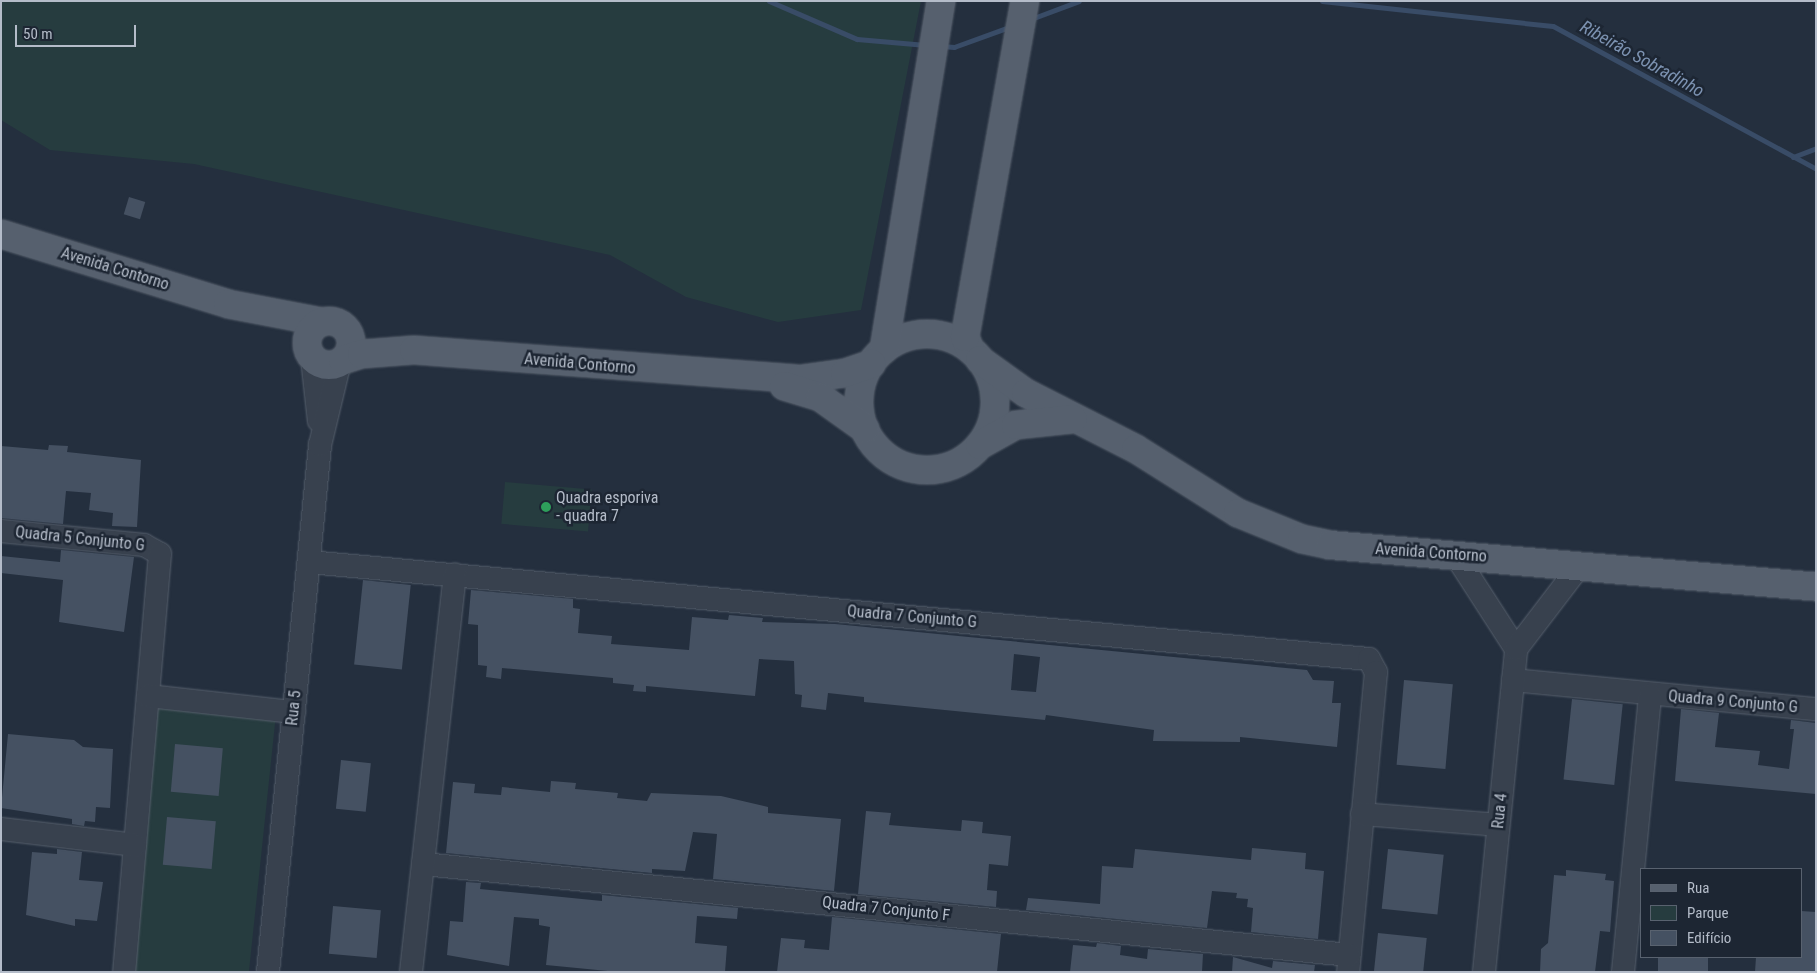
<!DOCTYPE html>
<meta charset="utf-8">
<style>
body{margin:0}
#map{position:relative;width:1817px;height:973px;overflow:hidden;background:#242f3e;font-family:"Roboto Condensed",sans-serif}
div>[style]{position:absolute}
.green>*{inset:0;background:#263c3f;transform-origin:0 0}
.stream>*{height:5px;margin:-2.5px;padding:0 2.5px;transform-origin:2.5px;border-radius:2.5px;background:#394c67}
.building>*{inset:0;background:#455162;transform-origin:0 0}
.roads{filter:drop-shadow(0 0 1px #565f6c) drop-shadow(0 0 1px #565f6c)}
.minor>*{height:22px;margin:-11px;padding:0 11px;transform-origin:11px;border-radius:11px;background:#38414e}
.major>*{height:28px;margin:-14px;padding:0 14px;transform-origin:14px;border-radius:14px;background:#56606e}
.major>.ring{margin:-14px;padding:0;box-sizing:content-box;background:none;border:28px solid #56606e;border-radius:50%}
.dots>*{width:14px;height:14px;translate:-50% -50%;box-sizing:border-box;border:2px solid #1d2633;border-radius:50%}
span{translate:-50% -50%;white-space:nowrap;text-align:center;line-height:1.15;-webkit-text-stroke:5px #1d2633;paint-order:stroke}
.street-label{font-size:16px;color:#b4bcc9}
.poi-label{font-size:16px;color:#b4bcc9}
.left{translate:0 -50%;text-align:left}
.water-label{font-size:18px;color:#7c92b1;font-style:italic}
.frame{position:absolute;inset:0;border:2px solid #b4bcc9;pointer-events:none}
.legend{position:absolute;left:1640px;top:868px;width:162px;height:90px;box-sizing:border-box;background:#1d2633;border:1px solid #59626f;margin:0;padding:6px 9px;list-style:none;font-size:15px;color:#b4bcc9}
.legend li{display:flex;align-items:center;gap:10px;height:25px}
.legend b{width:25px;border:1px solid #59626f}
.scale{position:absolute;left:15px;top:25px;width:121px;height:22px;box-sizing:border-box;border:2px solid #b4bcc9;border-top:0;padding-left:6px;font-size:15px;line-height:18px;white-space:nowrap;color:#b4bcc9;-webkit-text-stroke:4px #1d2633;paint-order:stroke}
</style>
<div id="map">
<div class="green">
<div style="clip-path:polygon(1px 1px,921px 1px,861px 310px,778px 322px,686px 297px,610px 255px,194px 164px,50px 150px,1px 120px)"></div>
<div style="left:505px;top:482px;width:87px;height:42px;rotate:5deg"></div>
<div style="left:156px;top:708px;width:120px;height:265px;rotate:6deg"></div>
</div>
<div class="stream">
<div style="left:769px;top:1px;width:96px;rotate:23.4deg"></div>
<div style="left:857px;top:39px;width:69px;rotate:5deg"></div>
<div style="left:1322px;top:1px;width:232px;rotate:6.2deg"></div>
<div style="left:1553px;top:26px;width:299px;rotate:28.5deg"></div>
<div style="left:1031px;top:19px;width:51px;rotate:-20.6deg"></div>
<div style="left:942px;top:46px;width:12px;rotate:5deg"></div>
<div style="left:954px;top:47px;width:62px;rotate:-19.9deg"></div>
<div style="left:1793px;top:157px;width:25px;rotate:-21deg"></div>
</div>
<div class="building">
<div style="left:129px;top:197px;width:17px;height:18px;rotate:17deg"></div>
<div style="clip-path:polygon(49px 445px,68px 446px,67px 452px,141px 460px,137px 527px,112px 526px,113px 513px,89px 510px,91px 493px,66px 491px,63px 524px,1px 518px,1px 446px,48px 450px)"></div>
<div style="clip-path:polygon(61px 550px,134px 557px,124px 632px,59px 622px,63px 580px,1px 573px,1px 556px,60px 562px)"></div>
<div style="left:363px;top:580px;width:48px;height:85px;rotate:6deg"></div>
<div style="clip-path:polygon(evenodd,471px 590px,573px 599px,573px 608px,580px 609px,578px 633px,612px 636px,611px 644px,689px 650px,692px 617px,728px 620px,729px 615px,763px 618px,762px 622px,835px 624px,1307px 670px,1313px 680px,1334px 681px,1332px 703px,1341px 703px,1337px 747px,1240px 737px,1240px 742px,1153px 741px,1154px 730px,1046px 715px,1045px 720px,864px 702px,864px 697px,828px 693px,826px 710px,801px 707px,802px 695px,795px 694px,794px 661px,759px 659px,755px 696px,646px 686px,646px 692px,633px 691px,634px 685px,613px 683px,613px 678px,502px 668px,501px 679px,486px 677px,487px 666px,478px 665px,478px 625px,468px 624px,471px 590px,1014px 654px,1040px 657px,1036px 692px,1011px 690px,1014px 654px)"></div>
<div style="left:1404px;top:680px;width:49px;height:85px;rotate:5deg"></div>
<div style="left:1572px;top:699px;width:51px;height:81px;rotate:6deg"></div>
<div style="clip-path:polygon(1681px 709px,1719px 713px,1715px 747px,1760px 751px,1758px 765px,1789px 769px,1794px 729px,1790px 729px,1791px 720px,1816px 723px,1816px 794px,1675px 781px)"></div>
<div style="clip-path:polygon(8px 734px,74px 740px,83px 747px,113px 749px,110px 808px,96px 807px,95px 822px,85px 821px,84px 826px,72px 824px,72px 819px,1px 808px)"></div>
<div style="left:175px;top:744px;width:48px;height:48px;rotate:5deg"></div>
<div style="left:341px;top:760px;width:30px;height:49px;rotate:6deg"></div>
<div style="clip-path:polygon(551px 781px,576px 783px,575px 789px,618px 793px,617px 798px,647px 801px,651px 793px,721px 796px,768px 807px,768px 813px,841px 819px,834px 891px,713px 879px,717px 834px,693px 832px,685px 871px,652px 869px,652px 873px,446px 853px,453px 782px,475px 784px,474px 793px,501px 795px,502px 787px,550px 792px)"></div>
<div style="clip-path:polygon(866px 811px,891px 813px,889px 825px,961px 831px,962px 820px,983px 822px,982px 833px,1011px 836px,1008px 866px,989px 864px,987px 890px,997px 891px,996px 907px,858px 894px)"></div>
<div style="left:167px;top:817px;width:49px;height:48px;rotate:5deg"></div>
<div style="clip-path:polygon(1252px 848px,1306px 853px,1305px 869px,1324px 871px,1318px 939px,1251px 932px,1253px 908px,1247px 907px,1248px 899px,1236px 898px,1237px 893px,1212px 891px,1207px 928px,1026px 910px,1028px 898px,1100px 904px,1102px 866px,1133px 868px,1135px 849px,1251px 860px)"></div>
<div style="clip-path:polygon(57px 849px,82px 852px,79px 880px,103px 882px,97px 921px,75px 919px,75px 926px,26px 915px,32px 852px,57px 854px)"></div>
<div style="left:1388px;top:849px;width:56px;height:60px;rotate:6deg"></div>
<div style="clip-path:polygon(1566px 870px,1606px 874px,1605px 880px,1614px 881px,1610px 932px,1600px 931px,1595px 972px,1540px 972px,1541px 949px,1548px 943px,1554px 875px,1566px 876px)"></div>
<div style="clip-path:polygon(466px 882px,481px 883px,480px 889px,562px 897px,602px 901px,602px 895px,738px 908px,737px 919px,697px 916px,695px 943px,727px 946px,725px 972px,618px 972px,546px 965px,550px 927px,539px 925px,539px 919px,514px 917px,509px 966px,447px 955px,450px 921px,463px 922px)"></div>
<div style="left:333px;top:906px;width:48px;height:48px;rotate:5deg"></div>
<div style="clip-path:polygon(1801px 911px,1816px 912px,1816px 972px,1755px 972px,1756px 957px,1801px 957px)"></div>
<div style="clip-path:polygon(832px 917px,1001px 934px,997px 972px,777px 972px,781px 938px,805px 940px,804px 948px,829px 950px)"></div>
<div style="left:1378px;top:933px;width:49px;height:39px;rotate:6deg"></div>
<div style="clip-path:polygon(1097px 943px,1121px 946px,1120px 955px,1147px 959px,1148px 949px,1203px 954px,1202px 972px,1070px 972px,1073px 945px,1096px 947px)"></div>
<div style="clip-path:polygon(1233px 957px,1272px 968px,1273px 961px,1315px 965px,1314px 972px,1232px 972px)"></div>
<div style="left:1658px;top:957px;width:50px;height:15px"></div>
</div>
<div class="roads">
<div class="minor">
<div style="left:312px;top:358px;width:63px;rotate:83.7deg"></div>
<div style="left:1px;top:531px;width:144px;rotate:5.6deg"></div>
<div style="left:144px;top:545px;width:18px;rotate:29deg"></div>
<div style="left:160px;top:554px;width:420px;rotate:94.9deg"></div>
<div style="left:1456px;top:556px;width:111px;rotate:57.2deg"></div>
<div style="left:309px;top:562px;width:1064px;rotate:5.23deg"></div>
<div style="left:1369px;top:659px;width:15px;rotate:62deg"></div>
<div style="left:1376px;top:672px;width:301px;rotate:95.3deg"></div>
<div style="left:1513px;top:680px;width:304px;rotate:5.5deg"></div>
<div style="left:148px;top:696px;width:147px;rotate:6.3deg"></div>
<div style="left:1362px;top:814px;width:136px;rotate:4.6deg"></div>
<div style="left:1px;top:829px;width:135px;rotate:6.8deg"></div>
<div style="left:423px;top:864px;width:931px;rotate:5.61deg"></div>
<div style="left:268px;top:972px;width:530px;rotate:-84.36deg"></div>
<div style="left:320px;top:445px;width:85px;rotate:-76.5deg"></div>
<div style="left:411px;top:972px;width:400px;rotate:-83.7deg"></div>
<div style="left:1484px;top:972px;width:325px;rotate:-84.3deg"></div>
<div style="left:1516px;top:649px;width:107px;rotate:-52.6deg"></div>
<div style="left:1623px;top:972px;width:278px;rotate:-84.4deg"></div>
</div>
<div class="major">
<div style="left:1px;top:234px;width:238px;rotate:17.1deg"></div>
<div style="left:228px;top:304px;width:96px;rotate:10.8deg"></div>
<div class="ring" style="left:307px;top:321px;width:16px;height:16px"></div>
<div class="ring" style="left:859px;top:334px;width:108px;height:108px"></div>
<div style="left:884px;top:349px;width:353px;rotate:-80.7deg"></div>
<div style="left:970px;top:349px;width:13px;rotate:-113deg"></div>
<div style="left:965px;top:337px;width:341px;rotate:-79.9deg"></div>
<div style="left:343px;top:360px;width:20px;rotate:-18deg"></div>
<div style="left:362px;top:354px;width:52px;rotate:-4.4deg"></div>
<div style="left:414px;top:350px;width:388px;rotate:4.3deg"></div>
<div style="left:801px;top:379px;width:44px;rotate:-7.8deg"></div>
<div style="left:845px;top:373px;width:28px;rotate:-19deg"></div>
<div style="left:980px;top:360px;width:57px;rotate:35.7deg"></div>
<div style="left:1026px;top:393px;width:123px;rotate:27deg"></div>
<div style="left:1136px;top:449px;width:120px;rotate:32.1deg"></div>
<div style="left:1238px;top:513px;width:69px;rotate:22.1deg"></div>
<div style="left:1302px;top:539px;width:29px;rotate:12deg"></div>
<div style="left:1330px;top:545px;width:488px;rotate:4.9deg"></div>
<div style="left:784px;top:386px;width:38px;rotate:17deg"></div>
<div style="left:820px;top:397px;width:55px;rotate:35.4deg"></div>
<div style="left:980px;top:445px;width:41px;rotate:-29.1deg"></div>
<div style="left:1016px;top:425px;width:57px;rotate:-6deg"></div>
</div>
</div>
<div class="dots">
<div style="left:546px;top:507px;background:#2e9e5b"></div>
</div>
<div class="street-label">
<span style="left:115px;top:269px;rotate:17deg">Avenida Contorno</span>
<span style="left:580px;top:364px;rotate:5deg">Avenida Contorno</span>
<span style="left:80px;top:539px;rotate:6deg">Quadra 5 Conjunto G</span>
<span style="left:1431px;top:553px;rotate:4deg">Avenida Contorno</span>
<span style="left:912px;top:617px;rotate:5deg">Quadra 7 Conjunto G</span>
<span style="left:1733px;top:702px;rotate:5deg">Quadra 9 Conjunto G</span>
<span style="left:294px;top:708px;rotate:-84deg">Rua 5</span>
<span style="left:1500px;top:811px;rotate:-84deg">Rua 4</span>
<span style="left:886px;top:909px;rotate:6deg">Quadra 7 Conjunto F</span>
</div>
<div class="poi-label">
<span class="left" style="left:556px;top:507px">Quadra esporiva<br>- quadra 7</span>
</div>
<div class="water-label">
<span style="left:1642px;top:59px;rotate:29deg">Ribeirão Sobradinho</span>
</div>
<div class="frame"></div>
<ul class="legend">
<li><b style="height:6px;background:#56606e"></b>Rua</li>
<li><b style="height:14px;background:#263c3f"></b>Parque</li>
<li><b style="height:14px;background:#455162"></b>Edifício</li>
</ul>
<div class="scale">50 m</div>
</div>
